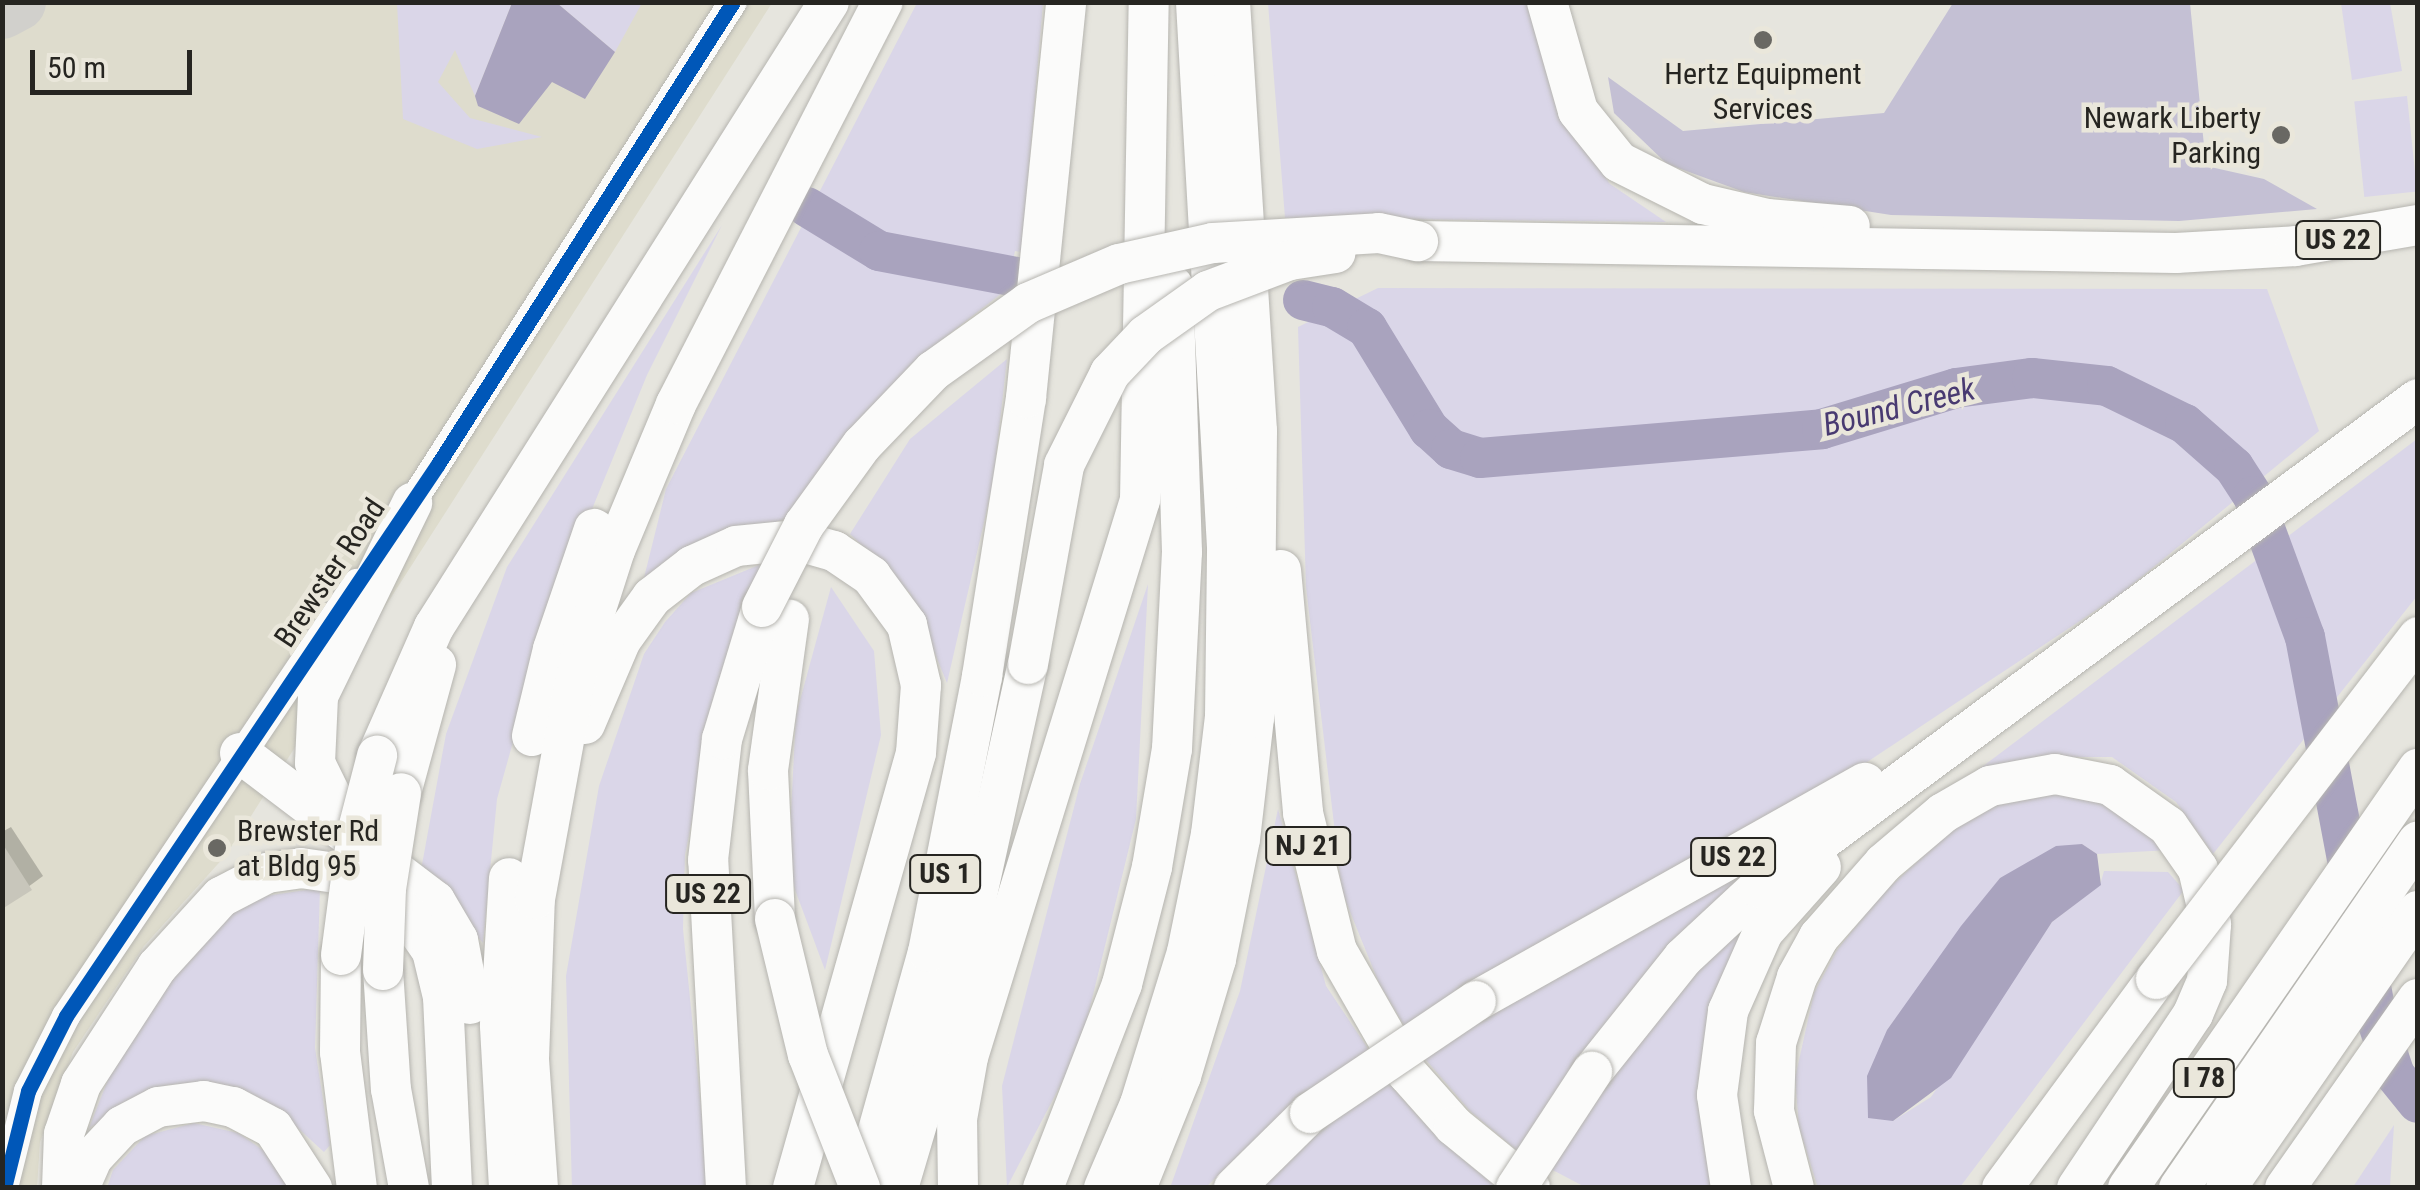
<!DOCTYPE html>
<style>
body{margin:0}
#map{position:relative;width:2420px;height:1190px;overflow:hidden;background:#e6e5de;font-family:"Roboto Condensed",sans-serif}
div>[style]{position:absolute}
.built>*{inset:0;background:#dedccd}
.green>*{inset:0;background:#dad6e8;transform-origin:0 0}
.forest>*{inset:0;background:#c4c0d4}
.water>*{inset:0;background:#a9a3be}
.shadow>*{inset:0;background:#0003}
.river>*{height:40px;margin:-20px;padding:0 20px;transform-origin:20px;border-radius:20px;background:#a9a3be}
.taxiway>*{height:58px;margin:-29px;padding:0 29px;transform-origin:29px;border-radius:29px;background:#d1d0cc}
.building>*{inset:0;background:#c8c6bb}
.roads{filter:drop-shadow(0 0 2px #b6b5b0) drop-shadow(0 0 2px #b6b5b0)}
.tertiary>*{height:28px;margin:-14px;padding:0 14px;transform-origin:14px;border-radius:14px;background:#fbfbfa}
.motorway>*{height:40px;margin:-20px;padding:0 20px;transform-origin:20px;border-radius:20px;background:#fbfbfa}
.bridges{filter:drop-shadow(0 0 2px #b6b5b0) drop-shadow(0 0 2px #b6b5b0)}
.motorway-bridge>*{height:40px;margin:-20px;padding:0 20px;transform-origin:20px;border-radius:20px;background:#fbfbfa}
.cycleway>*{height:15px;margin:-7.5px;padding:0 7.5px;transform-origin:7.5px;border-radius:7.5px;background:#0057b8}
.dots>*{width:28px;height:28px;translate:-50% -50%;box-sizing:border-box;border:5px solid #eae7db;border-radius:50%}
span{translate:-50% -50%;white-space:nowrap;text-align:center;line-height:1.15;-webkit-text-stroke:9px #eae7db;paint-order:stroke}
.shield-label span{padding:2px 8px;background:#eae7db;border:2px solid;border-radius:8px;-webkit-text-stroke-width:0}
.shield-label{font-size:28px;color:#262521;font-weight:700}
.poi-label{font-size:30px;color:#262521}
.right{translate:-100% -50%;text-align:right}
.left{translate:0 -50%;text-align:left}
.street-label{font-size:30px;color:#262521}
.water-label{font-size:32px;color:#483a71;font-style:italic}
.frame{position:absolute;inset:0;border:5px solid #262521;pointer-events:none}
.scale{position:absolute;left:30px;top:50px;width:162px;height:45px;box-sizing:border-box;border:5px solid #262521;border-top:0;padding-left:12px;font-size:30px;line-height:35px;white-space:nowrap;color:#262521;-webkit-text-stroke:8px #eae7db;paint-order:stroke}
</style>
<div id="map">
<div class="built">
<div style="clip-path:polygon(3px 3px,772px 3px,226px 855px,144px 946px,73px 1052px,40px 1142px,37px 1187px,3px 1187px)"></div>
</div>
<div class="green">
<div style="clip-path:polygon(397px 3px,512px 3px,475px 96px,455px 50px,438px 82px,470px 118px,542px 137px,477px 149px,403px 119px)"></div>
<div style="clip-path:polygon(557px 3px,642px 3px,615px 52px)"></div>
<div style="clip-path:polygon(917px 3px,1043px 3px,1022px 252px,1015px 251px,1007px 289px,911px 364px,789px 518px,685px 551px,643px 582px,666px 489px)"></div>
<div style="clip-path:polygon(1268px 3px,1532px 3px,1558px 114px,1610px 184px,1666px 222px,1285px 218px)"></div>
<div style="clip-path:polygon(2341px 3px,2390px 3px,2402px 71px,2352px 80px)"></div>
<div style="left:2407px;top:96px;width:96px;height:53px;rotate:84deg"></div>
<div style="clip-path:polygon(722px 225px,647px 375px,549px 614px,497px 799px,483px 943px,421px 870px,446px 734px,507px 567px)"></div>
<div style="clip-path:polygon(1378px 288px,2267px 289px,2319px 431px,2122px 593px,1843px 778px,1405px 1027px,1379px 983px,1342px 892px,1306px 587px,1298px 327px)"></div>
<div style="clip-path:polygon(1007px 359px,993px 483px,947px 683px,910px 593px,850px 534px,910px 439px)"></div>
<div style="clip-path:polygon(2417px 439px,2417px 596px,2213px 854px,2176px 802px,2112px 757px,2044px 757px,1974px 773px)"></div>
<div style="clip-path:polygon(764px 563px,721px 677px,685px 855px,683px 929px,709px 1187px,572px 1188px,566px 976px,599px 786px,644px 654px,665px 622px,691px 593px)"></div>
<div style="clip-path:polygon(1148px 584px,1136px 819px,1080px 1048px,1007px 1187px,1002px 1086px,1080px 784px)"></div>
<div style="clip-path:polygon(831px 587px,874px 651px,881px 735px,825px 970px,788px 871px,796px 715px)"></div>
<div style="clip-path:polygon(2039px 792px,2098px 798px,2170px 850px,2097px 854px,2082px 844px,2000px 878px,1887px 1030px,1893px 1121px,1931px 1097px,2052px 922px,2100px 885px,2104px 871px,2168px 872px,2184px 890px,1960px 1187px,1818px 1188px,1799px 1127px,1795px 1078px,1814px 993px,1837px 950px,1881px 895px,1965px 818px,2006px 798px)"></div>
<div style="clip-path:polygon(1278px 809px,1326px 986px,1369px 1050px,1265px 1130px,1206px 1187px,1170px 1188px,1240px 991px)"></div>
<div style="clip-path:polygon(1815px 829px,1520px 1153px,1470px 1111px,1420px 1053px)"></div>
<div style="clip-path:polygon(320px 888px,315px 1048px,330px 1145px,324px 1152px,278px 1110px,201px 1084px,167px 1085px,89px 1128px,118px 1054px,188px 949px,244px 899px)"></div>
<div style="clip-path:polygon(1765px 911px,1716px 1187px,1585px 1187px,1547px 1167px,1612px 1069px,1707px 954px)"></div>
<div style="clip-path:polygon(1383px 1077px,1436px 1136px,1497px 1188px,1252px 1188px)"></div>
<div style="clip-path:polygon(194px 1123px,238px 1133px,285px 1165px,294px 1188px,107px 1188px,113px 1170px,145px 1136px)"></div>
<div style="clip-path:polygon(2394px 1125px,2390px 1187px,2353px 1187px)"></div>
</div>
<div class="forest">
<div style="clip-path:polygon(1953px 3px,2190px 3px,2206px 166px,2264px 179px,2317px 209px,2179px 221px,1891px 215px,1744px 192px,1667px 164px,1614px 113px,1608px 77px,1683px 131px,1884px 113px)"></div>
</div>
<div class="water">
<div style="clip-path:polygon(512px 3px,557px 3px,615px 52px,585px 99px,552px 82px,519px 124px,478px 106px,475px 96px)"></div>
<div style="clip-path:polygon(2082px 844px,2097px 854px,2101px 885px,2052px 922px,1951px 1078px,1893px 1121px,1868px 1118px,1867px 1076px,1887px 1030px,1961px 926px,2000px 878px,2056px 846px)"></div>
</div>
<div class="shadow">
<div style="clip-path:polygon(11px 827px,43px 876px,2px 906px,2px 832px)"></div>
</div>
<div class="river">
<div style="left:807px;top:207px;width:84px;rotate:31.4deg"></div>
<div style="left:879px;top:251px;width:140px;rotate:10.7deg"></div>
<div style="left:1303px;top:300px;width:30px;rotate:14deg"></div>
<div style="left:1332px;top:307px;width:41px;rotate:31deg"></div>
<div style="left:1367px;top:328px;width:119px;rotate:58.5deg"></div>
<div style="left:1429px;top:429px;width:30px;rotate:42deg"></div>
<div style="left:1451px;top:449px;width:30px;rotate:17deg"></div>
<div style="left:1480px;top:458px;width:343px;rotate:-4.8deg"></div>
<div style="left:1822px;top:429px;width:140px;rotate:-17deg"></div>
<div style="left:1956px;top:388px;width:77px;rotate:-7.5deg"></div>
<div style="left:2032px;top:378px;width:75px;rotate:6.1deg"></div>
<div style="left:2107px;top:386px;width:87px;rotate:26deg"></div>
<div style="left:2185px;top:424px;width:65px;rotate:41.3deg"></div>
<div style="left:2234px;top:467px;width:35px;rotate:57deg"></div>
<div style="left:2253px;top:496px;width:150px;rotate:69.8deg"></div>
<div style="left:2305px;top:637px;width:394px;rotate:79.3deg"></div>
<div style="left:2378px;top:1024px;width:54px;rotate:71.6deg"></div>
<div style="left:2395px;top:1075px;width:36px;rotate:51deg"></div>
</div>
<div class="taxiway">
<div style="left:2px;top:10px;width:17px;rotate:-28deg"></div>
</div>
<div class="building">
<div style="clip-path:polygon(2px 843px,32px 890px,2px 909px)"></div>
</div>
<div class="roads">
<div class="tertiary">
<div style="left:404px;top:515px;width:609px;rotate:-57.33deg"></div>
<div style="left:4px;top:1188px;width:100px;rotate:-76.1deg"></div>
<div style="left:28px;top:1091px;width:84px;rotate:-63.1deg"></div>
<div style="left:66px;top:1016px;width:522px;rotate:-56.1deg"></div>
</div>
<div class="motorway">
<div style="left:1547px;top:2px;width:113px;rotate:74.1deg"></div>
<div style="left:1578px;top:111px;width:65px;rotate:51.2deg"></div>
<div style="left:1619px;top:162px;width:94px;rotate:26.6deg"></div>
<div style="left:1703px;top:204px;width:66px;rotate:13.2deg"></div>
<div style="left:1767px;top:219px;width:83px;rotate:4.8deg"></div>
<div style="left:1418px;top:241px;width:758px;rotate:0.91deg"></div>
<div style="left:2176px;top:253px;width:120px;rotate:-3.3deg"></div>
<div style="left:2296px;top:246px;width:124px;rotate:-9.8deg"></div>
<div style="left:1281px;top:570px;width:244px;rotate:84.8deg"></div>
<div style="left:1303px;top:813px;width:142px;rotate:76.2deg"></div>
<div style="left:1337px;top:951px;width:141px;rotate:60.2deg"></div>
<div style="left:1407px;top:1073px;width:71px;rotate:48.4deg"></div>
<div style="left:1454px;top:1126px;width:98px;rotate:39.2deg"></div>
<div style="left:585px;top:724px;width:91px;rotate:-66.8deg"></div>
<div style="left:621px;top:640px;width:53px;rotate:-54.2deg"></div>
<div style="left:652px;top:597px;width:51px;rotate:-37.8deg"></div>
<div style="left:692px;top:566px;width:48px;rotate:-24.4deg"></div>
<div style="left:736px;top:546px;width:59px;rotate:-5.8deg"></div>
<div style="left:795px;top:540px;width:41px;rotate:15.8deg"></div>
<div style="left:834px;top:551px;width:45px;rotate:34deg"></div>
<div style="left:871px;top:576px;width:61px;rotate:53.7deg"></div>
<div style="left:907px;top:625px;width:62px;rotate:76.9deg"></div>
<div style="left:921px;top:685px;width:68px;rotate:94.2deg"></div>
<div style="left:916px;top:753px;width:452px;rotate:105.8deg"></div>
<div style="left:532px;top:736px;width:89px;rotate:-76.4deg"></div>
<div style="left:553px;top:649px;width:127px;rotate:-71.1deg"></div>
<div style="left:240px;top:753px;width:245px;rotate:37.2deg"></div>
<div style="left:435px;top:901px;width:45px;rotate:59.5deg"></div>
<div style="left:458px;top:940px;width:65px;rotate:79.4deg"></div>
<div style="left:377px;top:756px;width:141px;rotate:-66.2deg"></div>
<div style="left:434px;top:627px;width:739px;rotate:-57.71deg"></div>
<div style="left:401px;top:793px;width:133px;rotate:-74.7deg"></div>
<div style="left:345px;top:824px;width:68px;rotate:-116.2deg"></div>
<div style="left:315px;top:763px;width:67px;rotate:-87.4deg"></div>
<div style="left:318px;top:696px;width:215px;rotate:-64deg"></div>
<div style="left:775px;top:919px;width:149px;rotate:-92.7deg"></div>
<div style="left:768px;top:770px;width:152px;rotate:-82.1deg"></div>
<div style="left:341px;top:955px;width:97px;rotate:90.6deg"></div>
<div style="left:340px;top:1052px;width:137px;rotate:82.9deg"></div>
<div style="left:383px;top:970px;width:119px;rotate:86.2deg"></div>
<div style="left:391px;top:1089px;width:101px;rotate:79.7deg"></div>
<div style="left:1476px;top:1001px;width:446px;rotate:-29.3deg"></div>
<div style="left:1592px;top:1072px;width:146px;rotate:-51.4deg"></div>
<div style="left:1683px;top:958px;width:103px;rotate:-43deg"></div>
<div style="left:1758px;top:888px;width:821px;rotate:-36.54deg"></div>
<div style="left:62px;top:1188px;width:54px;rotate:-87.9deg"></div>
<div style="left:64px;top:1134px;width:53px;rotate:-71.2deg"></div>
<div style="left:81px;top:1084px;width:140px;rotate:-57deg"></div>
<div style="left:157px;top:967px;width:95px;rotate:-47.6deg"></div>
<div style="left:221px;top:897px;width:52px;rotate:-27.6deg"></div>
<div style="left:267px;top:873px;width:34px;rotate:-8deg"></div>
<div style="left:301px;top:868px;width:49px;rotate:8.3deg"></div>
<div style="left:349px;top:875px;width:35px;rotate:27deg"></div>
<div style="left:380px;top:891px;width:33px;rotate:40deg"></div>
<div style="left:405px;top:912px;width:47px;rotate:55.3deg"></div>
<div style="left:432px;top:951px;width:47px;rotate:76.6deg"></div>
<div style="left:443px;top:997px;width:191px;rotate:87.3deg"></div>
<div style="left:79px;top:1188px;width:34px;rotate:-66deg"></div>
<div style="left:93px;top:1157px;width:42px;rotate:-46.9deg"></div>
<div style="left:122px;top:1126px;width:41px;rotate:-27.8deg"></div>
<div style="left:158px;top:1107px;width:46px;rotate:-7.4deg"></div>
<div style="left:204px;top:1101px;width:30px;rotate:12deg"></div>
<div style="left:233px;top:1107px;width:45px;rotate:27.7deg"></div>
<div style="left:273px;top:1128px;width:72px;rotate:57deg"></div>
<div style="left:509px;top:1188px;width:163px;rotate:-93.2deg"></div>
<div style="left:500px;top:1025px;width:147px;rotate:-86.5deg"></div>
<div style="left:538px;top:1188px;width:129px;rotate:-94deg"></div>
<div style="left:529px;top:1059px;width:160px;rotate:-87.9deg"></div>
<div style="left:535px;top:899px;width:238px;rotate:-79.6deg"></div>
<div style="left:578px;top:665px;width:121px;rotate:-72.2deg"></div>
<div style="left:615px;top:550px;width:158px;rotate:-67.3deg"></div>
<div style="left:676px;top:404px;width:452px;rotate:-62.8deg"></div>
<div style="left:726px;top:1188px;width:328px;rotate:-93.1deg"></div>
<div style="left:708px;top:860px;width:122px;rotate:-83.4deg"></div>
<div style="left:722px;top:739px;width:138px;rotate:-73.1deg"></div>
<div style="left:862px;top:1188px;width:245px;rotate:-74.4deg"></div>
<div style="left:928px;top:952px;width:281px;rotate:-78.9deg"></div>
<div style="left:982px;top:676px;width:281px;rotate:-81deg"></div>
<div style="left:1026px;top:398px;width:398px;rotate:-84.2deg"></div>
<div style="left:898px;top:1188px;width:201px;rotate:-73.5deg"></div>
<div style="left:955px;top:995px;width:339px;rotate:-77.6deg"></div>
<div style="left:958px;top:1188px;width:69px;rotate:-90.8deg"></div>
<div style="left:957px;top:1119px;width:63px;rotate:-79.9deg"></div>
<div style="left:968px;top:1057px;width:583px;rotate:-72.84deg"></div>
<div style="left:1140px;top:500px;width:498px;rotate:-89deg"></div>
<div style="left:1043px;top:1188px;width:219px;rotate:-68.8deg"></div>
<div style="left:1122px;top:984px;width:121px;rotate:-75.6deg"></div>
<div style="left:1152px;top:867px;width:120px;rotate:-80.4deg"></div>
<div style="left:1172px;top:749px;width:197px;rotate:-87.1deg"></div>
<div style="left:1182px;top:552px;width:266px;rotate:-91.9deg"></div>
<div style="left:1104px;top:1188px;width:91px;rotate:-66.8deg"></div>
<div style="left:1140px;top:1104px;width:159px;rotate:-72.8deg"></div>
<div style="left:1187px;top:952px;width:120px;rotate:-78.5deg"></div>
<div style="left:1211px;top:834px;width:119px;rotate:-83.2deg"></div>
<div style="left:1225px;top:716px;width:169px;rotate:-89.3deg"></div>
<div style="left:1227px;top:547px;width:546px;rotate:-93.26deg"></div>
<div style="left:1136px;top:1188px;width:121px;rotate:-68.1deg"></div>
<div style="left:1181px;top:1076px;width:122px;rotate:-73.3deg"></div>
<div style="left:1216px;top:959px;width:122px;rotate:-78.7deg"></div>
<div style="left:1240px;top:839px;width:122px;rotate:-83.4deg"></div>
<div style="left:1254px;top:718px;width:287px;rotate:-89.4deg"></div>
<div style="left:1257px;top:431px;width:430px;rotate:-93.6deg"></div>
<div style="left:1234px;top:1188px;width:107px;rotate:-44.6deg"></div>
<div style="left:1731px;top:1188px;width:94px;rotate:-98.6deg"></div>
<div style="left:1717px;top:1095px;width:85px;rotate:-82.5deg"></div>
<div style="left:1728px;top:1011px;width:86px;rotate:-66.1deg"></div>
<div style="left:1763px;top:932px;width:87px;rotate:-48.3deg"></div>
<div style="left:1794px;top:1188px;width:80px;rotate:-104.6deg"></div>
<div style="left:1774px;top:1111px;width:68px;rotate:-88.3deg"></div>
<div style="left:1776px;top:1043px;width:69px;rotate:-72.3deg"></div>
<div style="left:1797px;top:977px;width:46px;rotate:-61.2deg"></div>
<div style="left:1819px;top:937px;width:98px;rotate:-48.7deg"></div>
<div style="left:1884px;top:863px;width:77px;rotate:-40.3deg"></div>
<div style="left:1943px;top:813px;width:54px;rotate:-29.9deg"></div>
<div style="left:1990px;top:786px;width:66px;rotate:-10.5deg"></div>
<div style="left:2055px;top:774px;width:56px;rotate:11.3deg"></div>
<div style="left:2110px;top:785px;width:71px;rotate:35.3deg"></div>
<div style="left:2168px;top:826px;width:52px;rotate:55.1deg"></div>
<div style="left:2198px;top:869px;width:57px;rotate:76.7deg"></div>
<div style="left:2211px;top:924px;width:57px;rotate:94deg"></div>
<div style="left:2207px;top:981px;width:36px;rotate:113deg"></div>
<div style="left:2193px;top:1014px;width:209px;rotate:123.7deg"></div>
<div style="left:2002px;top:1188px;width:260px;rotate:-53.6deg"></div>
<div style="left:2128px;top:1188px;width:510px;rotate:-55.31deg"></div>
<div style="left:2179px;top:1188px;width:421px;rotate:-55.4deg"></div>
<div style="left:2226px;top:1188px;width:337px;rotate:-55.3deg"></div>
<div style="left:2285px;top:1188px;width:231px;rotate:-54.9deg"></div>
</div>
</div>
<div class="bridges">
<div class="motorway-bridge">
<div style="left:762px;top:607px;width:92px;rotate:-62.9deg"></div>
<div style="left:804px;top:525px;width:99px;rotate:-54.1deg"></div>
<div style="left:862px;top:445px;width:103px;rotate:-46.2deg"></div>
<div style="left:933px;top:371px;width:117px;rotate:-35.6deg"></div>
<div style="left:1028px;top:303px;width:99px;rotate:-23.2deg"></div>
<div style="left:1119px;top:264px;width:96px;rotate:-12.6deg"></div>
<div style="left:1213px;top:243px;width:166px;rotate:-3.4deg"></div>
<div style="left:1379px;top:233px;width:40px;rotate:12deg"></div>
<div style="left:1028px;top:664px;width:202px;rotate:-79.7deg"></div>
<div style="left:1064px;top:465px;width:103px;rotate:-63.4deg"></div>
<div style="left:1110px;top:373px;width:52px;rotate:-46.5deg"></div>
<div style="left:1146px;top:335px;width:76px;rotate:-35.4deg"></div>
<div style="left:1208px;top:291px;width:88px;rotate:-20.7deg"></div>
<div style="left:1290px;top:260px;width:46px;rotate:-8.8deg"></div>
<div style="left:775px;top:919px;width:140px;rotate:76.4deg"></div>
<div style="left:808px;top:1055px;width:143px;rotate:68.6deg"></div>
<div style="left:341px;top:955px;width:123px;rotate:-82.5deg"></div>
<div style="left:357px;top:833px;width:80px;rotate:-75.4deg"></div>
<div style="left:383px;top:970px;width:81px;rotate:-87.9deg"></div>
<div style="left:386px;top:889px;width:97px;rotate:-81.1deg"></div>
<div style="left:2156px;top:979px;width:431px;rotate:-52.5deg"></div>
<div style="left:1310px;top:1113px;width:200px;rotate:-34deg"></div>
<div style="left:1516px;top:1188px;width:139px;rotate:-56.8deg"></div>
</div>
</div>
<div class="cycleway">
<div style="left:4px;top:1188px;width:100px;rotate:-76.1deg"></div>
<div style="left:28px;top:1091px;width:84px;rotate:-63.1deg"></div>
<div style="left:66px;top:1016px;width:666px;rotate:-56.02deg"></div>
<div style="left:438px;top:464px;width:548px;rotate:-57.44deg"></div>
</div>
<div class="dots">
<div style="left:1763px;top:40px;background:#696863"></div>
<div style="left:2281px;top:135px;background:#696863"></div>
<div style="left:217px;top:848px;background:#696863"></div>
</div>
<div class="shield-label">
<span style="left:2338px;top:240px">US 22</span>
<span style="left:1308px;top:846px">NJ 21</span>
<span style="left:1733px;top:857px">US 22</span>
<span style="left:945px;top:874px">US 1</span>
<span style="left:708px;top:894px">US 22</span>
<span style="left:2204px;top:1078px">I 78</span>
</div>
<div class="poi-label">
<span style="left:1763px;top:91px">Hertz Equipment<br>Services</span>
<span class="right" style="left:2261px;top:135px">Newark Liberty<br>Parking</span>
<span class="left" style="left:237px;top:848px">Brewster Rd<br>at Bldg 95</span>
</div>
<div class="street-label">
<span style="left:330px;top:573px;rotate:-56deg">Brewster Road</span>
</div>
<div class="water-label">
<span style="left:1899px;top:407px;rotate:-14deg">Bound Creek</span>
</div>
<div class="frame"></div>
<div class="scale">50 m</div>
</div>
